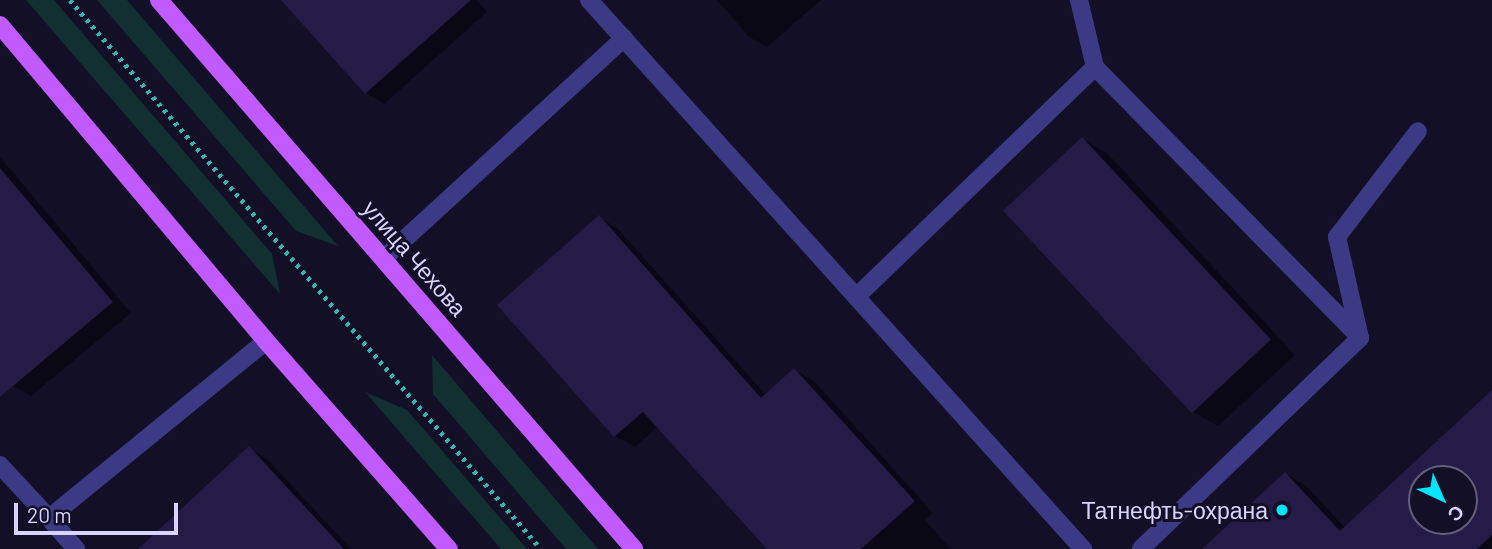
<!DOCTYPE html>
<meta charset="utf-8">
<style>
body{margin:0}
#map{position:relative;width:1492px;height:549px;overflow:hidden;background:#130f26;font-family:Barlow,sans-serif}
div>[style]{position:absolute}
.green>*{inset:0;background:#12302f}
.shadow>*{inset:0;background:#0007}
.building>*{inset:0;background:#241b47;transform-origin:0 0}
.path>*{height:4.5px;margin-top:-2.25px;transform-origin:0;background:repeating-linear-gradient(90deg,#2fb8b0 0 3.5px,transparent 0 8.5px)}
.minor>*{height:18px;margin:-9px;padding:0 9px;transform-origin:9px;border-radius:9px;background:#3d3a85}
.major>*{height:18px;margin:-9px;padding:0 9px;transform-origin:9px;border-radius:9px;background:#c25bff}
.dots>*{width:19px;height:19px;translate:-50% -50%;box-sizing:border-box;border:4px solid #130f26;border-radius:50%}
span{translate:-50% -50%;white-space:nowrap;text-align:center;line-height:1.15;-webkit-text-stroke:6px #130f26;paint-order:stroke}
.street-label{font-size:23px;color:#d9d4ff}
.poi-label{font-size:23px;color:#d9d4ff}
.right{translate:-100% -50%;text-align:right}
.north{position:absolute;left:1408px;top:465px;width:70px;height:70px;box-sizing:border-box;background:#130f26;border:2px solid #625e7d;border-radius:50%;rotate:136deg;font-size:19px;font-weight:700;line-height:28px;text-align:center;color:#d9d4ff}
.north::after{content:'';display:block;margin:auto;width:24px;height:32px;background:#00e5ff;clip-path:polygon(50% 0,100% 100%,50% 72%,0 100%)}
.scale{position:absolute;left:14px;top:503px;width:164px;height:32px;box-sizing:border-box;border:4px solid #d9d4ff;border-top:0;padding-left:9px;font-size:21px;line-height:24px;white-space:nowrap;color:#d9d4ff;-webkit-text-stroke:5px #130f26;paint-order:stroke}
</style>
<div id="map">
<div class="green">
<div style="clip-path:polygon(26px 0,54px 0,272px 254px,280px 294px)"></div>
<div style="clip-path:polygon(97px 0,127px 0,338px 246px,296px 231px)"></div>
<div style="clip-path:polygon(432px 355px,598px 549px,566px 549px,433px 394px)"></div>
<div style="clip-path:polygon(365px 392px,407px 410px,527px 549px,501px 549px)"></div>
</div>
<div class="shadow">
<div style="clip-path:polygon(283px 0,477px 0,487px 12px,384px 104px,366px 93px)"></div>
<div style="clip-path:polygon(717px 0,821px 0,767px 47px,749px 37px)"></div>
<div style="clip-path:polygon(1082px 139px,1107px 153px,1295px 355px,1218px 426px,1193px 412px,1005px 211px)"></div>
<div style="clip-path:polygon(0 157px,131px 313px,31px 396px,13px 386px,0 370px)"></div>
<div style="clip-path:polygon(599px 217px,618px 229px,766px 395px,794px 370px,814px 381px,933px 513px,925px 520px,951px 549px,769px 549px,659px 426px,635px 447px,615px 436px,500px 306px)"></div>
<div style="clip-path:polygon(evenodd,1492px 392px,1492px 549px,1205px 549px,1286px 474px,1305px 485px,1345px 528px,1492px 392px,1422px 479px,1464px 479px,1464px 521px,1422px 521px,1422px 479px)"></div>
<div style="clip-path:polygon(249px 449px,267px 459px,351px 549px,166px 549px)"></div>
</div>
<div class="building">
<div style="clip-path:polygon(281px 0,471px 0,365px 94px)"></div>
<div style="left:1082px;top:137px;width:277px;height:108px;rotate:47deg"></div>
<div style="clip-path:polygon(0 168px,113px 302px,0 397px)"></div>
<div style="clip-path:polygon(599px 215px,761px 398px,794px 368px,915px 501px,861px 549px,767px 549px,643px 412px,614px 437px,497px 305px)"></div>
<div style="clip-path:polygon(evenodd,1492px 390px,1492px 535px,1477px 549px,1202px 549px,1285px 472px,1340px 531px,1492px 390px,1422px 479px,1464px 479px,1464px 521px,1422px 521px,1422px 479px)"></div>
<div style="clip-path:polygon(249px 446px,344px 549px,138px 549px)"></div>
</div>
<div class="path">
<div style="left:70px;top:0;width:723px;rotate:49.37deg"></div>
</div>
<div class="minor">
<div style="left:589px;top:0;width:739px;rotate:48.02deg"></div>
<div style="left:1079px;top:0;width:69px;rotate:76.6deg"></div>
<div style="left:1095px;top:67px;width:379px;rotate:45.6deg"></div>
<div style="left:1360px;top:338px;width:304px;rotate:136.1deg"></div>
<div style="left:383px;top:259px;width:327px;rotate:-42.5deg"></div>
<div style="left:856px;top:297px;width:332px;rotate:-43.9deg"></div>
<div style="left:1360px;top:338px;width:104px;rotate:-102.8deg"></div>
<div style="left:1337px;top:237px;width:133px;rotate:-52.6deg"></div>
<div style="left:0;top:465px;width:72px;rotate:47.2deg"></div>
<div style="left:76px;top:549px;width:41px;rotate:-131.1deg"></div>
<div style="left:49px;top:518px;width:280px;rotate:-39.2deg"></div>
</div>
<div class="major">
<div style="left:159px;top:0;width:726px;rotate:49.13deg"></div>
<div style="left:0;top:25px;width:413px;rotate:49.9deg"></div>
<div style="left:266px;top:341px;width:277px;rotate:48.7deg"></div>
</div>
<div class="dots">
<div style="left:1282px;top:510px;background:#00e5ff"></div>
</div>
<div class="street-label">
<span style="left:415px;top:258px;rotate:49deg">улица Чехова</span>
</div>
<div class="poi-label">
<span class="right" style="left:1268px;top:510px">Татнефть-охрана</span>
</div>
<div class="north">С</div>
<div class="scale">20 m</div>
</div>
